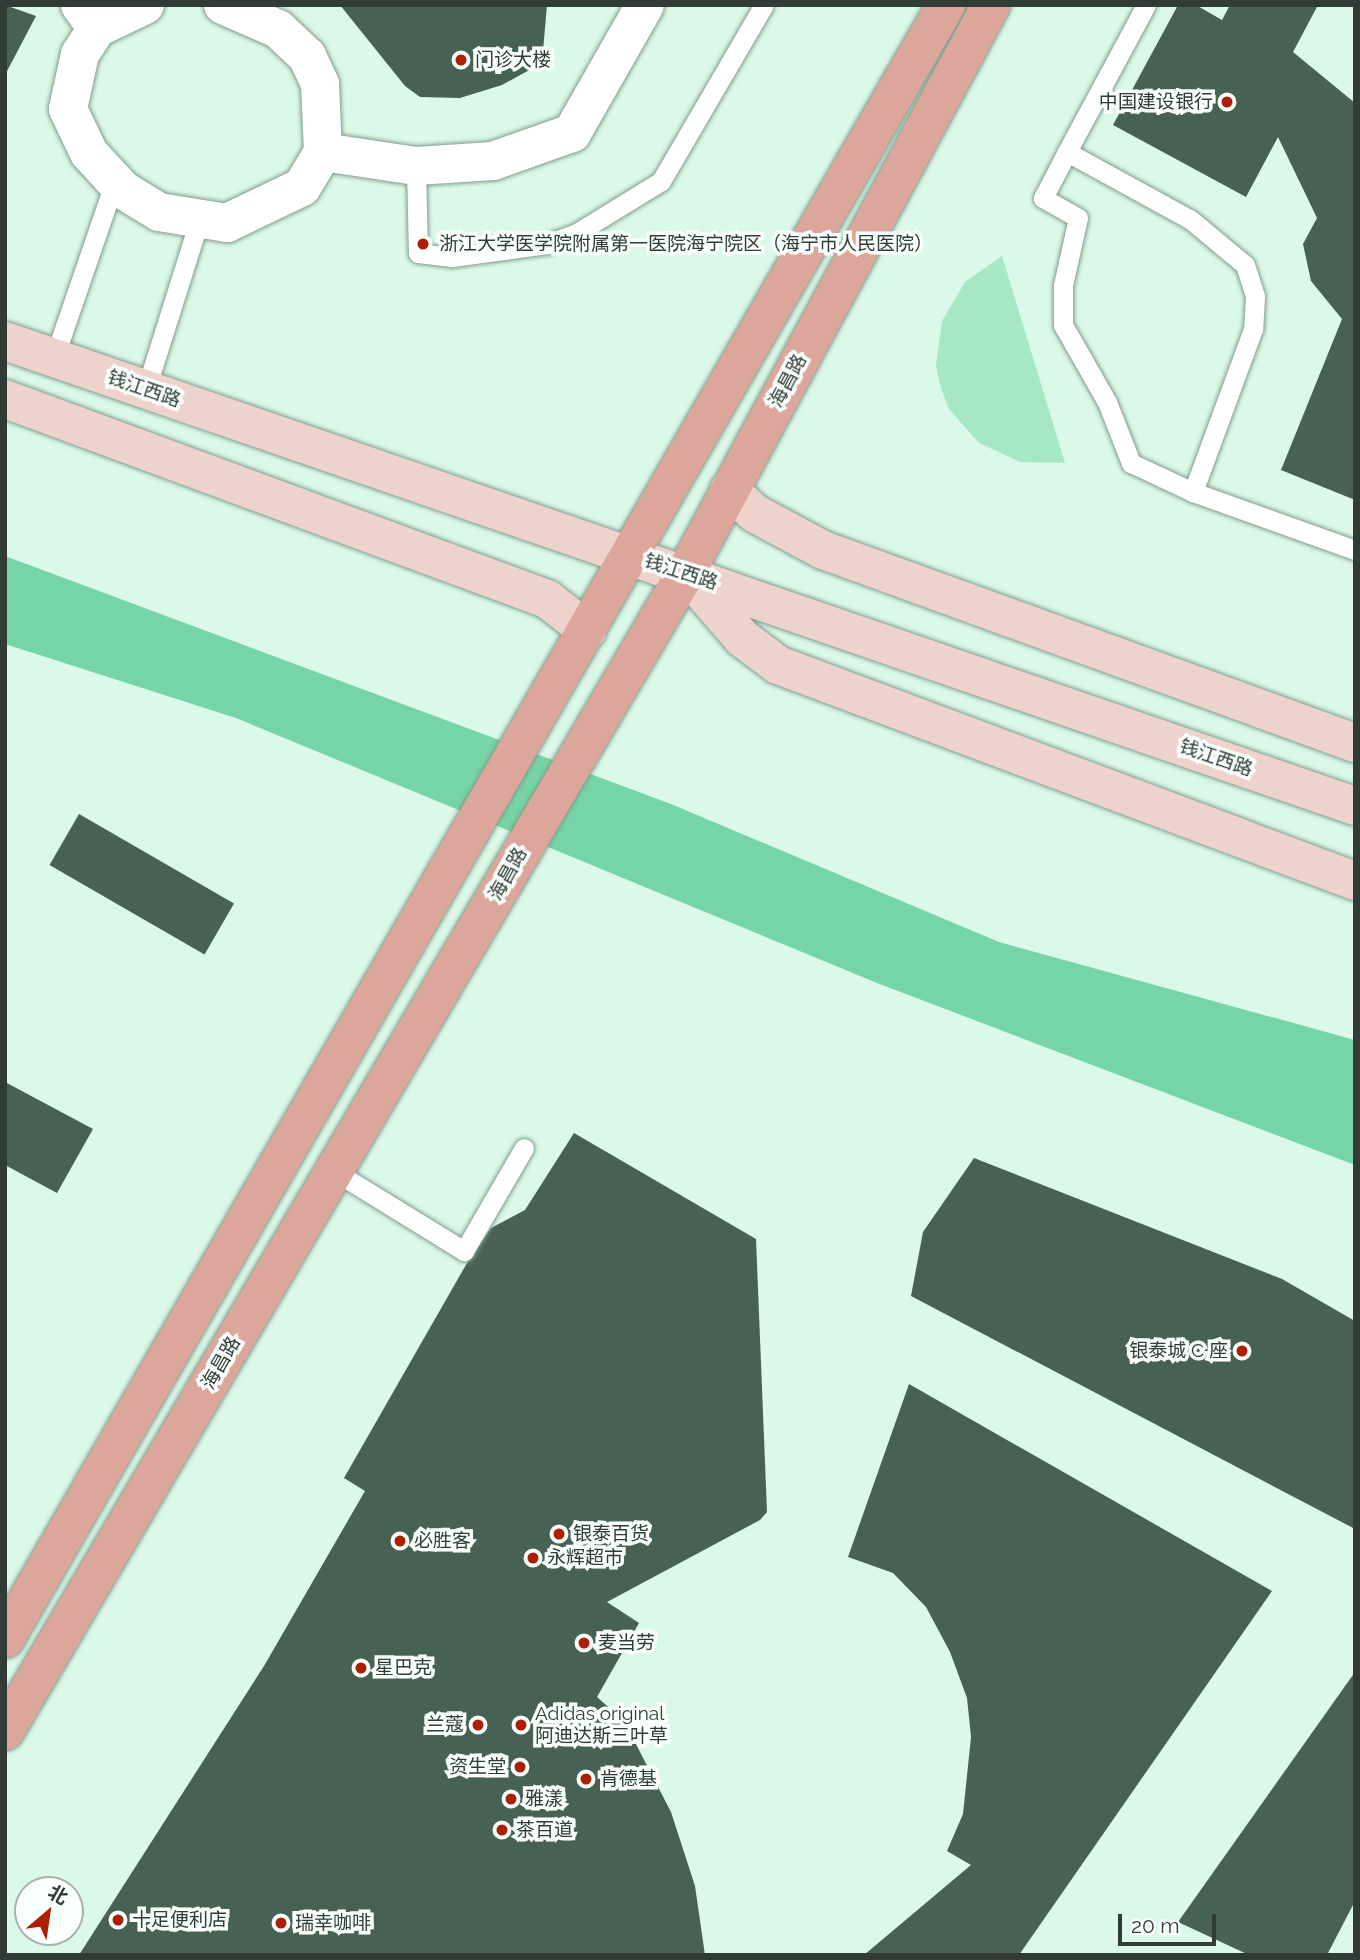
<!DOCTYPE html>
<meta charset="utf-8">
<style>
body{margin:0}
#map{position:relative;width:1360px;height:1960px;overflow:hidden;background:#dbf9e8;font-family:Raleway,"Noto Sans SC",sans-serif}
div>[style]{position:absolute}
.green>*{inset:0;background:#a6e7c4}
.water>*{inset:0;background:#76d5a6}
.building>*{inset:0;background:#476153;transform-origin:0 0}
.roads{filter:drop-shadow(0 0 2px #819c8d) drop-shadow(0 0 2px #819c8d)}
.service>*{height:19px;margin:-9.5px;padding:0 9.5px;transform-origin:9.5px;border-radius:9.5px;background:#fff}
.minor>*{height:38px;margin:-19px;padding:0 19px;transform-origin:19px;border-radius:19px;background:#fff}
.secondary>*{height:38px;margin:-19px;padding:0 19px;transform-origin:19px;border-radius:19px;background:#eed3cd}
.primary>*{height:38px;margin:-19px;padding:0 19px;transform-origin:19px;border-radius:19px;background:#dda69b}
.dots>*{width:19px;height:19px;translate:-50% -50%;box-sizing:border-box;border:4px solid #f9fffc;border-radius:50%}
span{translate:-50% -50%;white-space:nowrap;text-align:center;line-height:1.15;-webkit-text-stroke:7px #f9fffc;paint-order:stroke}
.poi-label{font-size:19px;color:#313c36}
.left{translate:0 -50%;text-align:left}
.right{translate:-100% -50%;text-align:right}
.street-label{font-size:19px;color:#313c36}
.frame{position:absolute;inset:0;border:7px solid #313c36;pointer-events:none}
.north{position:absolute;left:14px;top:1876px;width:70px;height:70px;box-sizing:border-box;background:#f9fffc;border:2px solid #a9b1ad;border-radius:50%;rotate:29deg;font-size:19px;font-weight:700;line-height:28px;text-align:center;color:#313c36}
.north::after{content:'';display:block;margin:auto;width:24px;height:32px;background:#ad1f04;clip-path:polygon(50% 0,100% 100%,50% 72%,0 100%)}
.scale{position:absolute;left:1118px;top:1914px;width:98px;height:32px;box-sizing:border-box;border:4px solid #313c36;border-top:0;padding-left:9px;font-size:21px;line-height:24px;white-space:nowrap;color:#313c36;-webkit-text-stroke:5px #f9fffc;paint-order:stroke}
</style>
<div id="map">
<div class="green">
<div style="clip-path:polygon(1002px 256px,1065px 463px,1020px 462px,979px 443px,949px 409px,941px 388px,936px 366px,942px 321px,965px 282px)"></div>
</div>
<div class="water">
<div style="clip-path:polygon(5px 556px,671px 804px,999px 942px,1355px 1040px,1355px 1165px,877px 983px,236px 718px,5px 644px)"></div>
</div>
<div class="building">
<div style="clip-path:polygon(5px 5px,36px 16px,5px 75px)"></div>
<div style="clip-path:polygon(340px 5px,547px 5px,543px 51px,533px 68px,502px 85px,460px 98px,420px 97px,405px 86px)"></div>
<div style="clip-path:polygon(1178px 5px,1196px 5px,1222px 20px,1230px 5px,1318px 5px,1293px 52px,1355px 103px,1355px 500px,1281px 470px,1342px 319px,1311px 281px,1303px 244px,1317px 218px,1278px 137px,1246px 197px,1113px 125px)"></div>
<div style="left:79px;top:814px;width:179px;height:59px;rotate:30deg"></div>
<div style="clip-path:polygon(5px 1082px,93px 1129px,57px 1193px,5px 1165px)"></div>
<div style="clip-path:polygon(574px 1133px,756px 1239px,767px 1512px,760px 1520px,607px 1602px,639px 1623px,597px 1697px,624px 1721px,671px 1812px,695px 1886px,705px 1955px,79px 1955px,264px 1666px,365px 1491px,344px 1478px,467px 1263px,491px 1228px,525px 1210px)"></div>
<div style="clip-path:polygon(974px 1158px,1282px 1279px,1355px 1321px,1355px 1529px,911px 1296px,923px 1232px)"></div>
<div style="clip-path:polygon(909px 1384px,1272px 1591px,1019px 1955px,864px 1955px,971px 1865px,947px 1851px,963px 1814px,971px 1737px,967px 1698px,950px 1652px,926px 1607px,893px 1573px,848px 1557px)"></div>
<div style="clip-path:polygon(1355px 1672px,1355px 1901px,1327px 1955px,1249px 1955px,1178px 1922px)"></div>
</div>
<div class="roads">
<div class="service">
<div style="left:1146px;top:5px;width:167px;rotate:118.3deg"></div>
<div style="left:1067px;top:152px;width:141px;rotate:28.7deg"></div>
<div style="left:1191px;top:220px;width:70px;rotate:39.8deg"></div>
<div style="left:1245px;top:265px;width:33px;rotate:72deg"></div>
<div style="left:1255px;top:296px;width:33px;rotate:93deg"></div>
<div style="left:1253px;top:329px;width:174px;rotate:110.2deg"></div>
<div style="left:1193px;top:492px;width:172px;rotate:19.7deg"></div>
<div style="left:1067px;top:152px;width:52px;rotate:117.6deg"></div>
<div style="left:1043px;top:198px;width:40px;rotate:29.7deg"></div>
<div style="left:1078px;top:218px;width:69px;rotate:102.6deg"></div>
<div style="left:1063px;top:285px;width:40px;rotate:90deg"></div>
<div style="left:1063px;top:325px;width:89px;rotate:60.3deg"></div>
<div style="left:1107px;top:402px;width:66px;rotate:68.5deg"></div>
<div style="left:1131px;top:463px;width:68px;rotate:25.1deg"></div>
<div style="left:416px;top:166px;width:87px;rotate:88.7deg"></div>
<div style="left:418px;top:253px;width:34px;rotate:7deg"></div>
<div style="left:452px;top:257px;width:96px;rotate:-7.8deg"></div>
<div style="left:547px;top:244px;width:30px;rotate:-20deg"></div>
<div style="left:575px;top:234px;width:101px;rotate:-31.6deg"></div>
<div style="left:661px;top:181px;width:204px;rotate:-59.7deg"></div>
<div style="left:54px;top:358px;width:187px;rotate:-71deg"></div>
<div style="left:146px;top:389px;width:176px;rotate:-72.5deg"></div>
<div style="left:334px;top:1171px;width:153px;rotate:31.6deg"></div>
<div style="left:464px;top:1251px;width:119px;rotate:-59.8deg"></div>
</div>
<div class="minor">
<div style="left:80px;top:5px;width:29px;rotate:54deg"></div>
<div style="left:97px;top:28px;width:31px;rotate:123deg"></div>
<div style="left:80px;top:54px;width:56px;rotate:102.3deg"></div>
<div style="left:68px;top:109px;width:49px;rotate:64.5deg"></div>
<div style="left:89px;top:153px;width:50px;rotate:47.4deg"></div>
<div style="left:123px;top:190px;width:42px;rotate:31.4deg"></div>
<div style="left:159px;top:212px;width:69px;rotate:9.2deg"></div>
<div style="left:227px;top:223px;width:83px;rotate:-25.6deg"></div>
<div style="left:302px;top:187px;width:41px;rotate:-59deg"></div>
<div style="left:323px;top:152px;width:94px;rotate:8.6deg"></div>
<div style="left:416px;top:166px;width:77px;rotate:-3.7deg"></div>
<div style="left:493px;top:161px;width:84px;rotate:-19.5deg"></div>
<div style="left:572px;top:133px;width:147px;rotate:-60.3deg"></div>
<div style="left:223px;top:5px;width:60px;rotate:23.6deg"></div>
<div style="left:278px;top:29px;width:40px;rotate:43deg"></div>
<div style="left:307px;top:56px;width:31px;rotate:65deg"></div>
<div style="left:320px;top:84px;width:68px;rotate:87.5deg"></div>
<div style="left:97px;top:28px;width:53px;rotate:-25.6deg"></div>
</div>
<div class="secondary">
<div style="left:5px;top:341px;width:1428px;rotate:19.01deg"></div>
<div style="left:5px;top:399px;width:578px;rotate:20.25deg"></div>
<div style="left:547px;top:599px;width:51px;rotate:37.8deg"></div>
<div style="left:729px;top:490px;width:36px;rotate:42deg"></div>
<div style="left:756px;top:514px;width:76px;rotate:28.2deg"></div>
<div style="left:823px;top:550px;width:566px;rotate:19.94deg"></div>
<div style="left:687px;top:574px;width:84px;rotate:49.3deg"></div>
<div style="left:742px;top:638px;width:45px;rotate:36.9deg"></div>
<div style="left:778px;top:665px;width:616px;rotate:20.52deg"></div>
</div>
<div class="primary">
<div style="left:5px;top:1639px;width:1886px;rotate:-60.06deg"></div>
<div style="left:5px;top:1731px;width:1344px;rotate:-59.56deg"></div>
<div style="left:686px;top:572px;width:644px;rotate:-61.72deg"></div>
</div>
</div>
<div class="dots">
<div style="left:461px;top:60px;background:#ad1f04"></div>
<div style="left:1227px;top:102px;background:#ad1f04"></div>
<div style="left:423px;top:244px;background:#ad1f04"></div>
<div style="left:1242px;top:1351px;background:#ad1f04"></div>
<div style="left:559px;top:1534px;background:#ad1f04"></div>
<div style="left:400px;top:1541px;background:#ad1f04"></div>
<div style="left:533px;top:1558px;background:#ad1f04"></div>
<div style="left:584px;top:1643px;background:#ad1f04"></div>
<div style="left:361px;top:1668px;background:#ad1f04"></div>
<div style="left:478px;top:1725px;background:#ad1f04"></div>
<div style="left:521px;top:1725px;background:#ad1f04"></div>
<div style="left:520px;top:1767px;background:#ad1f04"></div>
<div style="left:586px;top:1779px;background:#ad1f04"></div>
<div style="left:511px;top:1799px;background:#ad1f04"></div>
<div style="left:502px;top:1830px;background:#ad1f04"></div>
<div style="left:118px;top:1920px;background:#ad1f04"></div>
<div style="left:281px;top:1923px;background:#ad1f04"></div>
</div>
<div class="poi-label">
<span class="left" style="left:475px;top:60px">门诊大楼</span>
<span class="right" style="left:1213px;top:102px">中国建设银行</span>
<span class="left" style="left:439px;top:244px">浙江大学医学院附属第一医院海宁院区（海宁市人民医院）</span>
<span class="right" style="left:1228px;top:1351px">银泰城 C 座</span>
<span class="left" style="left:573px;top:1534px">银泰百货</span>
<span class="left" style="left:414px;top:1541px">必胜客</span>
<span class="left" style="left:547px;top:1558px">永辉超市</span>
<span class="left" style="left:598px;top:1643px">麦当劳</span>
<span class="left" style="left:375px;top:1668px">星巴克</span>
<span class="left" style="left:535px;top:1725px">Adidas original<br>阿迪达斯三叶草</span>
<span class="right" style="left:464px;top:1725px">兰蔻</span>
<span class="right" style="left:506px;top:1767px">资生堂</span>
<span class="left" style="left:600px;top:1779px">肯德基</span>
<span class="left" style="left:525px;top:1799px">雅漾</span>
<span class="left" style="left:516px;top:1830px">茶百道</span>
<span class="left" style="left:132px;top:1920px">十足便利店</span>
<span class="left" style="left:295px;top:1923px">瑞幸咖啡</span>
</div>
<div class="street-label">
<span style="left:788px;top:381px;rotate:-62deg">海昌路</span>
<span style="left:144px;top:389px;rotate:19deg">钱江西路</span>
<span style="left:681px;top:572px;rotate:18deg">钱江西路</span>
<span style="left:1216px;top:758px;rotate:19deg">钱江西路</span>
<span style="left:508px;top:874px;rotate:-61deg">海昌路</span>
<span style="left:221px;top:1363px;rotate:-60deg">海昌路</span>
</div>
<div class="frame"></div>
<div class="north">北</div>
<div class="scale">20 m</div>
</div>
